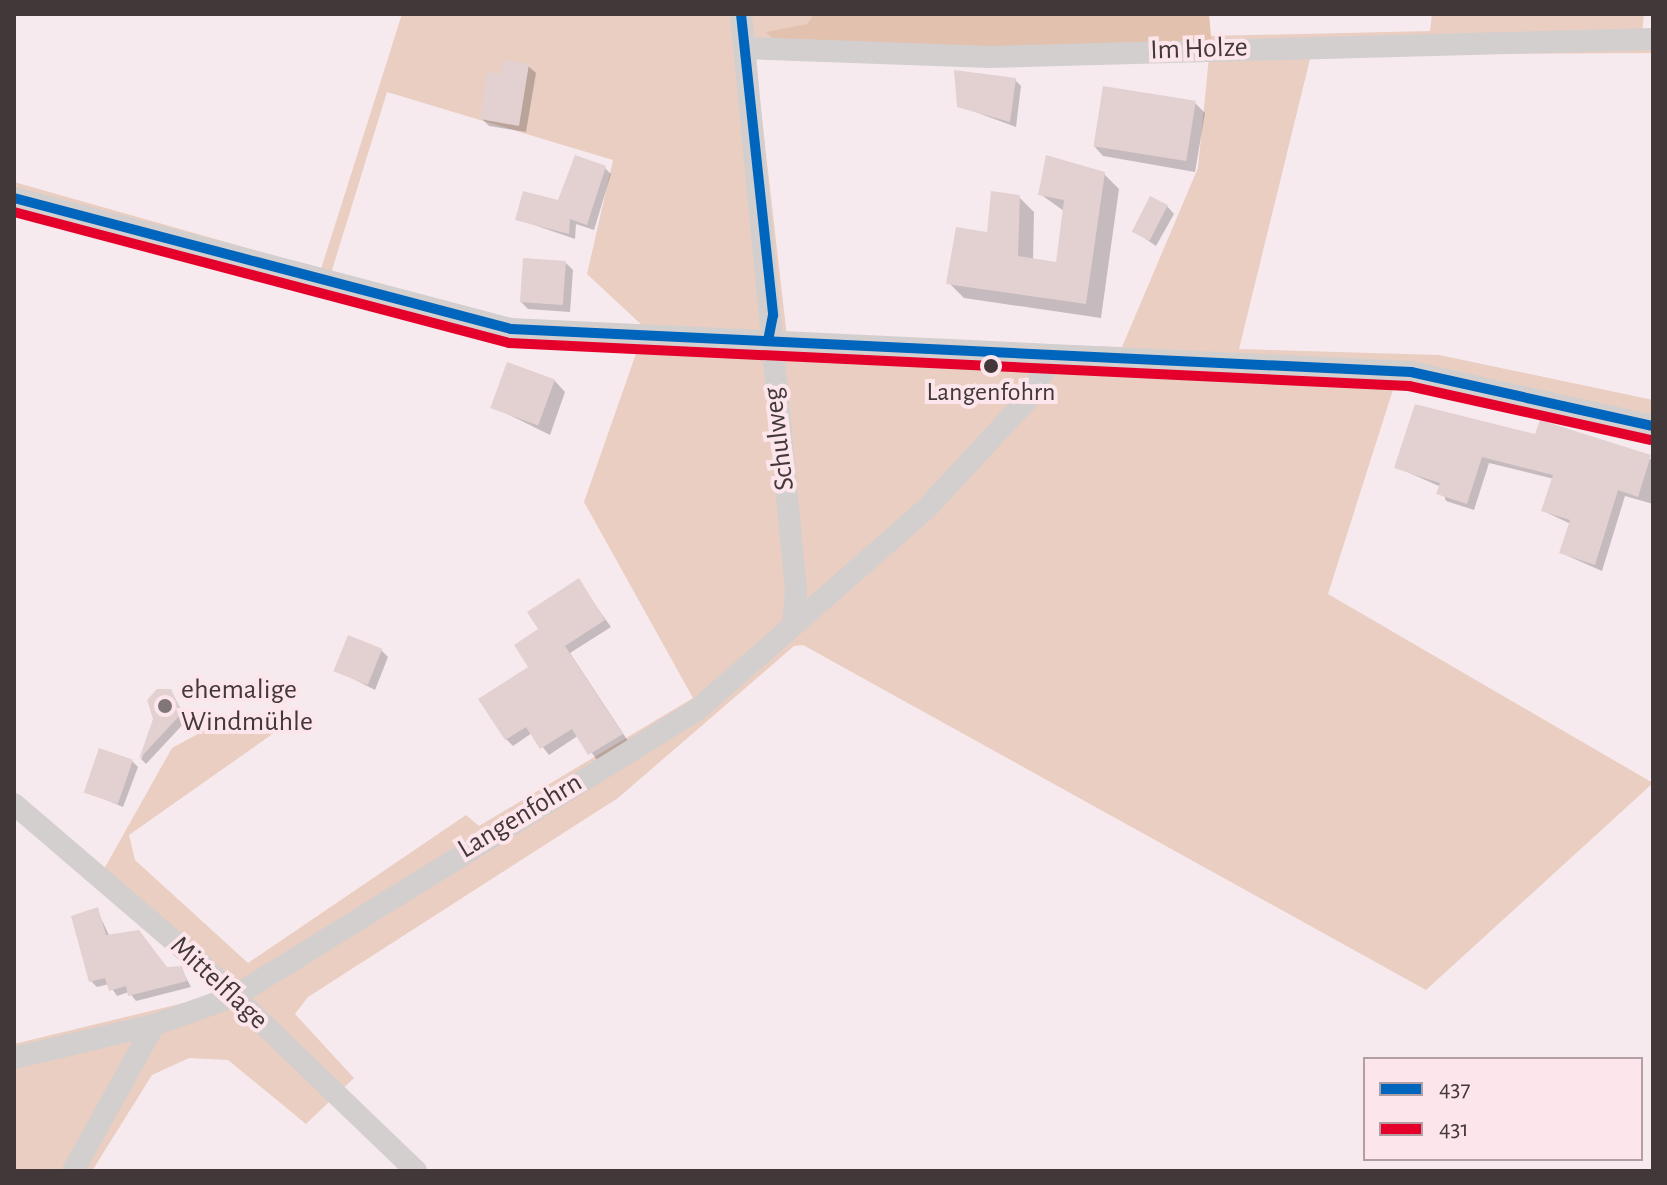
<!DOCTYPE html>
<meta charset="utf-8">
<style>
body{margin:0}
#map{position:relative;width:1667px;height:1185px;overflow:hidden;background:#f7eaee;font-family:"Alegreya Sans",sans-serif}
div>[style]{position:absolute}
.green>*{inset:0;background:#e9cec1}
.forest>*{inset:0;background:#e2c1af}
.shadow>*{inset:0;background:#0003}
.building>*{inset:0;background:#e3d1d1;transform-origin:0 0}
.street>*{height:22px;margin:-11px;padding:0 11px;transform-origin:11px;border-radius:11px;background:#d3cfcf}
.bus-1>*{height:10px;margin:-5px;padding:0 5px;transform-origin:5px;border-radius:5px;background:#0065bd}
.bus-2>*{height:10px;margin:-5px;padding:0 5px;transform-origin:5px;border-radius:5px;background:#e4002b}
.dots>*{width:22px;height:22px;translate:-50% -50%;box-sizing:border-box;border:4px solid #fce5eb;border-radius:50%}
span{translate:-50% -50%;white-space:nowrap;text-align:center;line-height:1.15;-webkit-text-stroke:8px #fce5eb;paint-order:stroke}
.bus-label{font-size:26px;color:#423739}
.street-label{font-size:28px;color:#423739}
.poi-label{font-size:28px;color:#423739}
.left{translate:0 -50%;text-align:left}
.frame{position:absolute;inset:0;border:16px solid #423739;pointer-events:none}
.legend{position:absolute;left:1363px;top:1057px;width:280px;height:104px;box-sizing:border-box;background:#fce5eb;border:2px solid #b29fa4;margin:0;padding:10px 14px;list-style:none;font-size:24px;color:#423739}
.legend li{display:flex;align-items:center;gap:16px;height:40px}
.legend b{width:40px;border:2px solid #b29fa4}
</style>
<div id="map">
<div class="green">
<div style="clip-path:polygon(402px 14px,814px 14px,807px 24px,767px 33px,790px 58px,755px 57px,787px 337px,1122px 347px,1198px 168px,1211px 36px,1430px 31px,1432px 14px,1644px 14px,1642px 33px,1653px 33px,1653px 53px,1311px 55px,1239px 349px,1439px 355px,1653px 400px,1653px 423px,1397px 377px,1328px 594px,1653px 783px,1426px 990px,803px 645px,794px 646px,618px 798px,308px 997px,295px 1014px,354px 1078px,306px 1124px,228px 1060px,189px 1058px,152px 1075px,92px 1171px,14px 1171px,14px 1044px,200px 999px,232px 984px,104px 869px,172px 748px,218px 723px,301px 714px,129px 835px,135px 860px,248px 963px,466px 815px,479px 826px,693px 698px,584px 502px,645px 328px,587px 274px,613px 160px,387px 92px,324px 296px,14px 209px,14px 182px,321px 269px)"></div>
</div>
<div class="forest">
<div style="clip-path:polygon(814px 14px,1209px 14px,1213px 58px,790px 58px,766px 32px,807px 24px)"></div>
</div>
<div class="shadow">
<div style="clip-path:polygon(528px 66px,536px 73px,526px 132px,489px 126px,482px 119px,503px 76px)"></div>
<div style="clip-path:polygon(1015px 80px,1021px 86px,1016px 127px,959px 106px)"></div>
<div style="clip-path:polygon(1195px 103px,1205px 113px,1195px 172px,1103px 156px,1094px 146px)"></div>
<div style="clip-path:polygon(605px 168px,611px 174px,594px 230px,576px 224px,575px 239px,517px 219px,560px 203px)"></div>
<div style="clip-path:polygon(1104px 174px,1119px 189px,1101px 318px,964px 298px,949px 283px,1019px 197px,1034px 212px,1033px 261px,1057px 265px,1064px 211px,1040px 194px)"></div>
<div style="clip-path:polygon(1167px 206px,1174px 214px,1156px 246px,1134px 231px)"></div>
<div style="clip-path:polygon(566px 263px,573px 270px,570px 312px,528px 309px,521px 302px)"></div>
<div style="clip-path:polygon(554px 380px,565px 392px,550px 435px,493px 407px)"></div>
<div style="clip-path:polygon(1541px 422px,1653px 460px,1653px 504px,1625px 496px,1602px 571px,1561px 553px,1571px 524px,1543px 511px,1554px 479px,1489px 463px,1474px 510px,1446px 501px,1441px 487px,1396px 467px,1537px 437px)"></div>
<div style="clip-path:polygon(578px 581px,611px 627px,570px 653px,628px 741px,597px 760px,579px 735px,549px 755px,532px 733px,513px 746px,506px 739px,540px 630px)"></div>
<div style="clip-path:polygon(381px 650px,388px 657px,375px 690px,336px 670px)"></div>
<div style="clip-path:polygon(171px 691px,187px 720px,146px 764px,141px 759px)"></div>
<div style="clip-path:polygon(132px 761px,138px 767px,123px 807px,87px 792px)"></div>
<div style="clip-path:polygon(97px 910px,110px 937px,168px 969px,181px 968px,191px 987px,136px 1001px,129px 992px,117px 996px,109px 984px,97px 987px,91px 981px)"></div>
</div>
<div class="building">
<div style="clip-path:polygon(503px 60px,529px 64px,519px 126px,480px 119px,487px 72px,501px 74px)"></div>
<div style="clip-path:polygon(954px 70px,1016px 78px,1010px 122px,957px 107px)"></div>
<div style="left:1103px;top:86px;width:94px;height:61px;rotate:9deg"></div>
<div style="clip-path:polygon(575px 155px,606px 166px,587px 225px,570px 219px,569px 234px,515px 220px,523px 191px,558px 200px)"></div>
<div style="clip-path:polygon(1046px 155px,1105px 172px,1086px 304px,946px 284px,956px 227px,987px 232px,991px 191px,1020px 195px,1018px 256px,1056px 262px,1064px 200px,1038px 195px)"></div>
<div style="left:1150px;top:196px;width:20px;height:40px;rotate:27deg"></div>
<div style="left:523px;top:258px;width:43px;height:44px;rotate:4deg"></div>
<div style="left:507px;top:362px;width:51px;height:49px;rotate:20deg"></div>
<div style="clip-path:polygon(1415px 404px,1535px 434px,1540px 420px,1651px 455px,1638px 497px,1618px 490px,1595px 565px,1559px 553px,1570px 520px,1541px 511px,1553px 475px,1482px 457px,1467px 504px,1436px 494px,1440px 483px,1394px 468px)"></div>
<div style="clip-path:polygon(579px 578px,605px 620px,565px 646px,623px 734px,588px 755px,572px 729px,540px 749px,526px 727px,505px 740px,478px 699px,528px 667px,514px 645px,538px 629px,527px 612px)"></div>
<div style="left:348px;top:635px;width:37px;height:39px;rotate:22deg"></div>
<div style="clip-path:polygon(157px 689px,171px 689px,182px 713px,139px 759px,153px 719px,147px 700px)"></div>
<div style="left:99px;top:748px;width:36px;height:47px;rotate:19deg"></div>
<div style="clip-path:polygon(98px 907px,106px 935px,139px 930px,167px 967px,182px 966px,187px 981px,128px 996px,126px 986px,109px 991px,105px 978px,89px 982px,71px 916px)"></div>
</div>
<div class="street">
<div style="left:741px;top:14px;width:580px;rotate:84.55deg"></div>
<div style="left:796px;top:591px;width:35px;rotate:95deg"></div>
<div style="left:745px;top:48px;width:245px;rotate:2.1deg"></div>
<div style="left:990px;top:57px;width:663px;rotate:-1.56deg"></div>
<div style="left:14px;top:198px;width:514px;rotate:14.77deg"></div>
<div style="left:511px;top:329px;width:901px;rotate:2.74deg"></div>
<div style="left:1411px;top:372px;width:248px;rotate:12.6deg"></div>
<div style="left:14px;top:804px;width:248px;rotate:40.6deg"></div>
<div style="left:202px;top:965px;width:297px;rotate:43.9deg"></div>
<div style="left:14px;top:1058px;width:144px;rotate:-13.3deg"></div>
<div style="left:154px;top:1025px;width:86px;rotate:-19.7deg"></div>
<div style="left:235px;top:996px;width:543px;rotate:-31.76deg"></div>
<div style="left:697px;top:710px;width:305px;rotate:-41.3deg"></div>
<div style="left:926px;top:509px;width:149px;rotate:-47.2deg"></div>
<div style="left:1027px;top:400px;width:51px;rotate:-59.4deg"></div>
<div style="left:73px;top:1171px;width:167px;rotate:-61deg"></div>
</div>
<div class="bus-1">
<div style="left:741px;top:14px;width:303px;rotate:83.9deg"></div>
<div style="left:773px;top:315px;width:26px;rotate:101deg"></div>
<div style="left:14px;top:198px;width:514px;rotate:14.77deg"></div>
<div style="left:511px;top:329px;width:901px;rotate:2.74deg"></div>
<div style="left:1411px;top:372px;width:248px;rotate:12.6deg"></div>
</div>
<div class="bus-2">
<div style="left:14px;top:212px;width:512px;rotate:14.82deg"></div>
<div style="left:509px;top:343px;width:901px;rotate:2.74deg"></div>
<div style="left:1409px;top:386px;width:247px;rotate:12.6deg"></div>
</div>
<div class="dots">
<div style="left:991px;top:366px;background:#423739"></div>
<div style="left:165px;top:706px;background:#817678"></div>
</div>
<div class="bus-label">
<span style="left:991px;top:393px">Langenfohrn</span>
</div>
<div class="street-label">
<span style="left:1199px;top:49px;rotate:-2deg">Im Holze</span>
<span style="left:779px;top:439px;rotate:-97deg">Schulweg</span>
<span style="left:520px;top:816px;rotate:-31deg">Langenfohrn</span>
<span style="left:219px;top:983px;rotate:43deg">Mittelflage</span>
</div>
<div class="poi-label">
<span class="left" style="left:181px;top:706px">ehemalige<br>Windmühle</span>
</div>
<div class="frame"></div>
<ul class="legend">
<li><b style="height:10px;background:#0065bd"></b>437</li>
<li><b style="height:10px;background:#e4002b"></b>431</li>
</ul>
</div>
